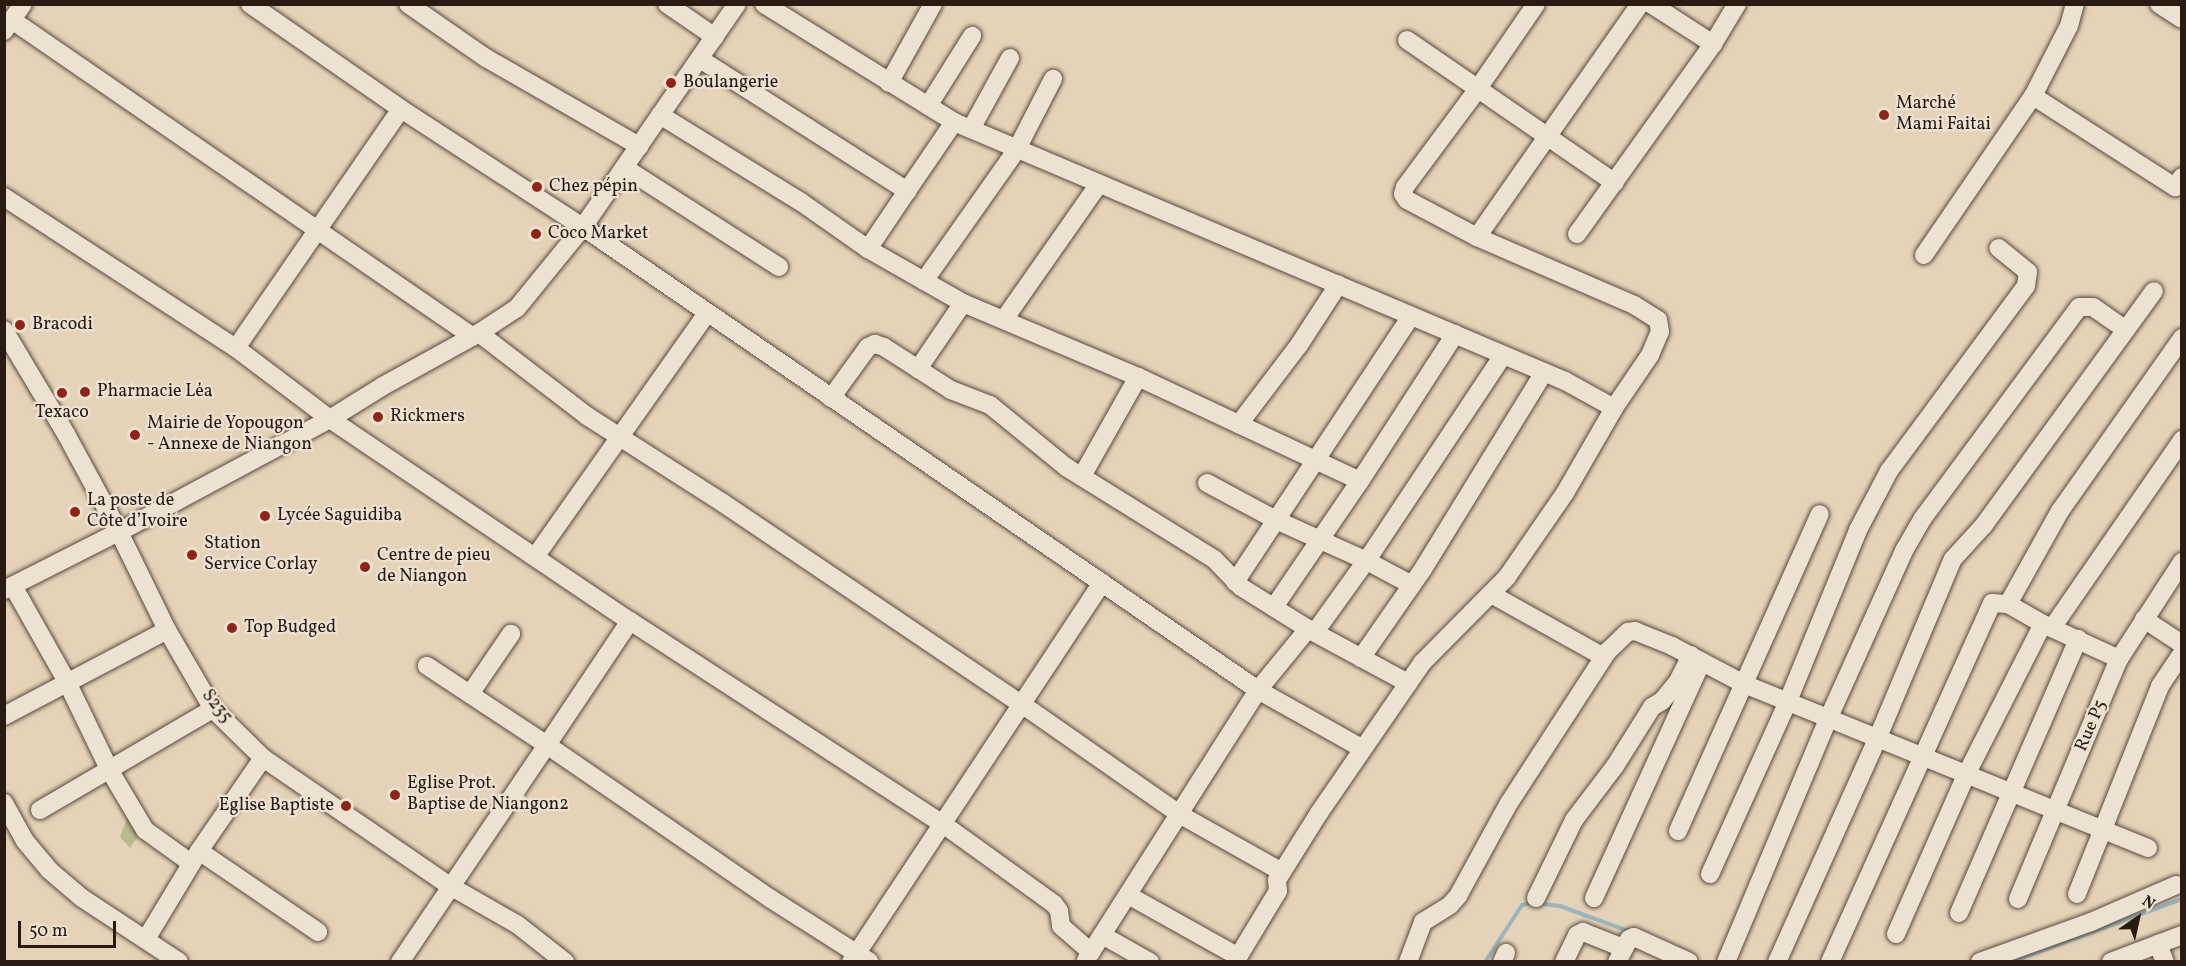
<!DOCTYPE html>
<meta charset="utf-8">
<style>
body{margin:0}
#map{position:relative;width:2186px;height:966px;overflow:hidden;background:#e4d3b8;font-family:Vollkorn,serif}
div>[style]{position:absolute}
.green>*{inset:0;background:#b9bb8b}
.stream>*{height:4px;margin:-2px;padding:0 2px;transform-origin:2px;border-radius:2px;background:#9cb4bb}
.roads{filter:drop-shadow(0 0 2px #58493c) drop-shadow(0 0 2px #58493c)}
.minor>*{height:18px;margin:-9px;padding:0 9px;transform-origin:9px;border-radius:9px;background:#ede2d1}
.dots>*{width:16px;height:16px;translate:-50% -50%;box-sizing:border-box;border:3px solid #ede2d1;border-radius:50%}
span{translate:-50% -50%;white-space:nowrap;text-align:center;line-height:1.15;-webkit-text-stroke:4.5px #ede2d1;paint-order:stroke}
.poi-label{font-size:18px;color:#291b12}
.left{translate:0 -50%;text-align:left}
.right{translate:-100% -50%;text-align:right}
.street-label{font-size:18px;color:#291b12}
.frame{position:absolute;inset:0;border:6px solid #291b12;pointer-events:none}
.north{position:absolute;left:2108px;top:888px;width:60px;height:60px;-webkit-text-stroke:4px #ede2d1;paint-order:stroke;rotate:34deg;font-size:16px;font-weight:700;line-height:24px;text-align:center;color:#291b12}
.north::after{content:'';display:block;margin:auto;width:21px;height:27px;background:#291b12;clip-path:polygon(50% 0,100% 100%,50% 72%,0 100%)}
.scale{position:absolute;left:18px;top:921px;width:98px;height:27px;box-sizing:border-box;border:3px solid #291b12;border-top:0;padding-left:8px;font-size:18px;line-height:21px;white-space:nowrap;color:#291b12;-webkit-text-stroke:4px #ede2d1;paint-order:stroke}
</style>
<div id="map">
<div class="green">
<div style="clip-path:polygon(130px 810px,142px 830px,130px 848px,120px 837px)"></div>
</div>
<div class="stream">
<div style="left:1485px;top:962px;width:68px;rotate:-57deg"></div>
<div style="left:1522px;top:905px;width:10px;rotate:-11deg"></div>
<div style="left:1532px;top:903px;width:28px;rotate:6deg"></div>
<div style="left:1560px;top:906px;width:76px;rotate:20.1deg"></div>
<div style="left:2011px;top:962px;width:182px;rotate:-20.2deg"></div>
</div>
<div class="roads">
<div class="minor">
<div style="left:250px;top:4px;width:184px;rotate:34.8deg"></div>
<div style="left:401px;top:109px;width:217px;rotate:33deg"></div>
<div style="left:583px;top:227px;width:819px;rotate:34.45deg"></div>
<div style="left:1258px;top:690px;width:120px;rotate:29.3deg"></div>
<div style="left:408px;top:4px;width:95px;rotate:34.7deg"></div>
<div style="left:486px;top:58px;width:177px;rotate:29.9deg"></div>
<div style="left:667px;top:4px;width:58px;rotate:34.5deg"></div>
<div style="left:764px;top:4px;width:224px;rotate:31.8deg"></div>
<div style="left:954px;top:122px;width:664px;rotate:22.97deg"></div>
<div style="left:1565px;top:381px;width:56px;rotate:28.9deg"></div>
<div style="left:1651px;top:4px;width:74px;rotate:32.8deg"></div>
<div style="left:2159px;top:4px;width:27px;rotate:33deg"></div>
<div style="left:12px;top:20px;width:559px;rotate:34.51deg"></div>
<div style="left:4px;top:31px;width:33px;rotate:-55deg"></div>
<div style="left:1407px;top:40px;width:252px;rotate:34.5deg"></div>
<div style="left:700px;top:59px;width:246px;rotate:32.5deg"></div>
<div style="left:907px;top:191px;width:83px;rotate:-55.7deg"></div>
<div style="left:889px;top:83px;width:90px;rotate:-60.9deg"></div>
<div style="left:2033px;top:96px;width:169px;rotate:32.7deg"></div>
<div style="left:2175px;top:187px;width:12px;rotate:-55deg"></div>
<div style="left:928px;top:106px;width:83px;rotate:-57.8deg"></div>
<div style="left:660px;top:115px;width:166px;rotate:31.7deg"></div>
<div style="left:801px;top:202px;width:82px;rotate:35deg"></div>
<div style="left:868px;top:249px;width:109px;rotate:29.6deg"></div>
<div style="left:963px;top:303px;width:190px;rotate:22.9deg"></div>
<div style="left:1138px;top:377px;width:245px;rotate:25.1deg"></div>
<div style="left:971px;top:129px;width:81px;rotate:-61.2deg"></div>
<div style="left:625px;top:168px;width:183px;rotate:32.7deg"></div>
<div style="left:4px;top:197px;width:277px;rotate:33.1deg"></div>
<div style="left:236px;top:348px;width:118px;rotate:37.1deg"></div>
<div style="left:330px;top:419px;width:362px;rotate:34deg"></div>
<div style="left:630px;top:621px;width:373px;rotate:33deg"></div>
<div style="left:943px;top:824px;width:137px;rotate:35.8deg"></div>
<div style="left:1054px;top:904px;width:9px;rotate:54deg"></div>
<div style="left:1059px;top:911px;width:15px;rotate:82deg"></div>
<div style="left:1061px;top:926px;width:40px;rotate:41deg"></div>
<div style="left:1577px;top:234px;width:234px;rotate:-54.4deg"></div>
<div style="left:1713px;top:44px;width:47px;rotate:-59deg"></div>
<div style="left:1477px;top:237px;width:284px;rotate:-55deg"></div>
<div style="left:868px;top:249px;width:70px;rotate:-56.1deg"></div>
<div style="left:1924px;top:255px;width:193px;rotate:-55.6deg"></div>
<div style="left:2033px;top:96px;width:79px;rotate:-62.8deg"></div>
<div style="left:2069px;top:26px;width:23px;rotate:-75deg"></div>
<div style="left:924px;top:281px;width:161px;rotate:-54.8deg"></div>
<div style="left:1017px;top:149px;width:79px;rotate:-62.8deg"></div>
<div style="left:1005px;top:318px;width:162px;rotate:-55deg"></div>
<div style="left:4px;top:330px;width:121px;rotate:59.2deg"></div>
<div style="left:66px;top:434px;width:111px;rotate:61.6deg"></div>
<div style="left:119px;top:532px;width:109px;rotate:63.9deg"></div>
<div style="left:167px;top:630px;width:91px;rotate:59.8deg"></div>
<div style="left:213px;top:709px;width:70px;rotate:44.4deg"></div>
<div style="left:263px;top:758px;width:227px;rotate:34.4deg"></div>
<div style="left:450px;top:886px;width:78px;rotate:29.8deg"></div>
<div style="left:518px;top:925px;width:60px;rotate:38.2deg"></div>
<div style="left:479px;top:333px;width:136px;rotate:37.5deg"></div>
<div style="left:587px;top:416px;width:161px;rotate:32.6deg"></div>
<div style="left:723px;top:503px;width:362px;rotate:34deg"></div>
<div style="left:1023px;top:705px;width:190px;rotate:34.9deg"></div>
<div style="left:1179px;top:814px;width:118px;rotate:29.4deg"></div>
<div style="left:236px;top:348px;width:290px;rotate:-55.4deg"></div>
<div style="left:918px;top:369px;width:80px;rotate:-55.7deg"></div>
<div style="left:831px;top:398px;width:63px;rotate:-54deg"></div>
<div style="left:868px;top:347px;width:8px;rotate:-23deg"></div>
<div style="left:875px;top:344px;width:9px;rotate:18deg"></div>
<div style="left:884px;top:347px;width:80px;rotate:32.7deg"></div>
<div style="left:951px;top:390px;width:42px;rotate:21deg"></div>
<div style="left:990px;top:405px;width:98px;rotate:39.2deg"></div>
<div style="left:1066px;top:467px;width:174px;rotate:31.9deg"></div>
<div style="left:1214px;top:559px;width:39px;rotate:46deg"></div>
<div style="left:1241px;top:587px;width:79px;rotate:32.1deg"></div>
<div style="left:1308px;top:629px;width:114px;rotate:28.4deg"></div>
<div style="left:1239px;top:424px;width:99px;rotate:-52.8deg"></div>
<div style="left:1299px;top:345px;width:72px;rotate:-57deg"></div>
<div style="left:1082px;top:476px;width:114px;rotate:-60.5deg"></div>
<div style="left:1207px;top:483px;width:78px;rotate:28.2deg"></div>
<div style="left:1276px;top:520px;width:100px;rotate:24.3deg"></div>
<div style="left:1367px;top:561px;width:51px;rotate:28.1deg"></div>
<div style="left:535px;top:557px;width:299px;rotate:-54.8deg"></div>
<div style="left:1235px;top:582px;width:319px;rotate:-56.5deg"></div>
<div style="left:13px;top:586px;width:110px;rotate:60.6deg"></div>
<div style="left:67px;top:682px;width:99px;rotate:64.2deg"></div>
<div style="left:110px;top:771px;width:69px;rotate:59.3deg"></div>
<div style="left:145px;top:830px;width:57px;rotate:35.7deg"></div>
<div style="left:4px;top:590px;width:129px;rotate:-26.8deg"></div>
<div style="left:119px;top:532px;width:239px;rotate:-28.2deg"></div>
<div style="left:330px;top:419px;width:62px;rotate:-31.9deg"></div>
<div style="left:383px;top:386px;width:110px;rotate:-28.9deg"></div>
<div style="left:479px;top:333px;width:45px;rotate:-33.3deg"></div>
<div style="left:517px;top:308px;width:104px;rotate:-50.8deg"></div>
<div style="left:583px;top:227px;width:271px;rotate:-55.4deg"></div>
<div style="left:1491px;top:594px;width:125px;rotate:29.2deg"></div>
<div style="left:1600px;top:655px;width:8px;rotate:-23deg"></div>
<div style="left:1607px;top:652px;width:29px;rotate:-44deg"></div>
<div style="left:1628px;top:632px;width:7px;rotate:-8deg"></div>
<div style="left:1635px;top:631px;width:40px;rotate:22deg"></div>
<div style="left:1672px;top:646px;width:81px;rotate:27.8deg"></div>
<div style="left:1744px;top:684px;width:436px;rotate:22.1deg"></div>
<div style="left:2008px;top:604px;width:107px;rotate:-60.8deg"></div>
<div style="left:2060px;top:511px;width:212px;rotate:-54.8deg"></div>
<div style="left:1274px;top:607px;width:153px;rotate:-55.7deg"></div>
<div style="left:1360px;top:481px;width:175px;rotate:-57.1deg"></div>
<div style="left:2144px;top:619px;width:45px;rotate:33.3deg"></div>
<div style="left:630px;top:621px;width:149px;rotate:123.8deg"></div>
<div style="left:547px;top:745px;width:272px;rotate:34.5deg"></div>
<div style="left:771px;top:899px;width:117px;rotate:32.5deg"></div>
<div style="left:2052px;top:628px;width:229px;rotate:-55.3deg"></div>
<div style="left:1315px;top:632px;width:96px;rotate:-54.3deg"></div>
<div style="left:1371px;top:554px;width:239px;rotate:-56.4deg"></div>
<div style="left:1361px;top:658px;width:108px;rotate:-55.1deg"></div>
<div style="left:1423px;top:569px;width:231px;rotate:-58.4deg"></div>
<div style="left:470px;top:694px;width:73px;rotate:-55.7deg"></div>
<div style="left:4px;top:716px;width:184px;rotate:-27.8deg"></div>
<div style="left:4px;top:803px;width:43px;rotate:61.1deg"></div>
<div style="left:25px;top:841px;width:38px;rotate:50deg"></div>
<div style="left:49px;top:870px;width:43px;rotate:40.3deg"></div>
<div style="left:82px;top:898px;width:116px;rotate:33.4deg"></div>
<div style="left:40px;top:810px;width:200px;rotate:-30.3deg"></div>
<div style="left:1678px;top:831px;width:347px;rotate:-65.9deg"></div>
<div style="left:199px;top:851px;width:144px;rotate:34.2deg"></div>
<div style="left:1710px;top:874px;width:190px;rotate:-65.7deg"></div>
<div style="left:1788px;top:701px;width:185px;rotate:-67.7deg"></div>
<div style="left:1858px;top:530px;width:67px;rotate:-62.3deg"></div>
<div style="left:1889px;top:471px;width:230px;rotate:-53.5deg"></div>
<div style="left:2026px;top:286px;width:14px;rotate:-82deg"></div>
<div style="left:2028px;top:272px;width:38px;rotate:-141deg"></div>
<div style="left:2077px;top:894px;width:224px;rotate:-68.2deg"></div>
<div style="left:2160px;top:686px;width:40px;rotate:-56deg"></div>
<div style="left:1128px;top:895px;width:125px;rotate:29.2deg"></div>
<div style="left:1536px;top:898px;width:87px;rotate:-64deg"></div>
<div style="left:1574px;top:820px;width:68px;rotate:-52.8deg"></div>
<div style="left:1615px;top:766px;width:70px;rotate:-57.9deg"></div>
<div style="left:1652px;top:707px;width:12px;rotate:-31deg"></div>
<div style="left:1662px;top:701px;width:26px;rotate:-51deg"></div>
<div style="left:1678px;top:681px;width:29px;rotate:-63deg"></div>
<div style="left:1594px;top:898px;width:260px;rotate:-65.5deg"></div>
<div style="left:2018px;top:899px;width:260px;rotate:-67.2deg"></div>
<div style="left:2119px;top:659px;width:116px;rotate:-57deg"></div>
<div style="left:1959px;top:913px;width:299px;rotate:-66.5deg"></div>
<div style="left:1896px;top:934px;width:176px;rotate:-66.2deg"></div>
<div style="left:1967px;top:773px;width:167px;rotate:-63deg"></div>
<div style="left:1102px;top:935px;width:55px;rotate:29.4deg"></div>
<div style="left:146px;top:939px;width:103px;rotate:-58.9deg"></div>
<div style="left:199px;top:851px;width:113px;rotate:-55.5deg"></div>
<div style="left:2158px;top:944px;width:19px;rotate:69deg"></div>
<div style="left:1086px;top:960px;width:320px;rotate:-57.5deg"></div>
<div style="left:1258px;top:690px;width:79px;rotate:-50.7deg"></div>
<div style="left:400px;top:962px;width:262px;rotate:-55.9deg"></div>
<div style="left:547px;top:745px;width:144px;rotate:-146.6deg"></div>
<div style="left:851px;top:962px;width:455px;rotate:-56.5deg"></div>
<div style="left:1235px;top:962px;width:83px;rotate:-58.8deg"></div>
<div style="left:1278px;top:891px;width:11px;rotate:-95deg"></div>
<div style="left:1277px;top:880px;width:79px;rotate:-57.9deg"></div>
<div style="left:1319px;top:813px;width:182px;rotate:-55.5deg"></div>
<div style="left:1422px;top:663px;width:121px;rotate:-45.3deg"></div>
<div style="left:1507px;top:577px;width:102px;rotate:-55.4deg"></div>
<div style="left:1565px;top:493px;width:98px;rotate:-60deg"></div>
<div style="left:1614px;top:408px;width:64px;rotate:-55.8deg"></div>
<div style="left:1650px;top:355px;width:25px;rotate:-67deg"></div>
<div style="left:1660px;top:332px;width:12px;rotate:-99deg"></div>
<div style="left:1658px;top:320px;width:28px;rotate:-148deg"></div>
<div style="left:1634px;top:305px;width:171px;rotate:-156.6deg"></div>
<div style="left:1477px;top:237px;width:79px;rotate:-152.1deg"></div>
<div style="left:1407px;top:200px;width:7px;rotate:-124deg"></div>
<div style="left:1403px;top:194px;width:7px;rotate:-74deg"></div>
<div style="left:1405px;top:187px;width:121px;rotate:-53.4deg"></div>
<div style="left:1477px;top:90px;width:104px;rotate:-55.5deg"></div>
<div style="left:1408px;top:962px;width:43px;rotate:-69.4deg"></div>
<div style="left:1423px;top:922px;width:32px;rotate:-32deg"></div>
<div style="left:1450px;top:905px;width:12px;rotate:-48deg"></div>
<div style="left:1458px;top:896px;width:106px;rotate:-61.3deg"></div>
<div style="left:1509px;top:803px;width:180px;rotate:-57deg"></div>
<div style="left:1502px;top:962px;width:10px;rotate:-66deg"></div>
<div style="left:1564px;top:962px;width:30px;rotate:-64deg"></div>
<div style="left:1577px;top:935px;width:7px;rotate:-27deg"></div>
<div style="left:1583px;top:932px;width:43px;rotate:21.8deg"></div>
<div style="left:1617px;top:962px;width:26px;rotate:-62deg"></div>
<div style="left:1629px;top:939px;width:5px;rotate:-22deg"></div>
<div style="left:1634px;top:937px;width:60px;rotate:24.4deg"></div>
<div style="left:1726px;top:962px;width:266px;rotate:-67.2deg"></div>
<div style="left:1829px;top:717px;width:184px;rotate:-65.7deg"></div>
<div style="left:1905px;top:549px;width:36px;rotate:-60deg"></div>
<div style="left:1923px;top:518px;width:262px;rotate:-53.5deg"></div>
<div style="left:2079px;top:307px;width:14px"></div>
<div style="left:2093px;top:307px;width:40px;rotate:34.9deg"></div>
<div style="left:1777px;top:962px;width:247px;rotate:-65.8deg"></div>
<div style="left:1878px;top:737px;width:193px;rotate:-67.2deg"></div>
<div style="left:1953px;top:559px;width:46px;rotate:-47.6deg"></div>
<div style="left:1984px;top:525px;width:289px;rotate:-54deg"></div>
<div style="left:1830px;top:962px;width:394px;rotate:-65.7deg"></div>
<div style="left:1992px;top:603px;width:16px;rotate:4deg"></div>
<div style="left:2008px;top:604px;width:40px;rotate:29.7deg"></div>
<div style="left:2043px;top:624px;width:84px;rotate:24.7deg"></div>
<div style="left:1980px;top:962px;width:118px;rotate:-19.8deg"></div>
<div style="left:2091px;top:922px;width:93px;rotate:-23.5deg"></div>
<div style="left:2111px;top:962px;width:76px;rotate:-20.8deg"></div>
</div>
</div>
<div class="dots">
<div style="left:671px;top:83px;background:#8f2418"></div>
<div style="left:1884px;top:115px;background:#8f2418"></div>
<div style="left:537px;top:187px;background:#8f2418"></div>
<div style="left:536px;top:234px;background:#8f2418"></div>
<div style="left:20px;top:325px;background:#8f2418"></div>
<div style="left:85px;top:392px;background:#8f2418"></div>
<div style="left:62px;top:393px;background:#8f2418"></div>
<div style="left:378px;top:417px;background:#8f2418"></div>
<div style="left:135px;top:435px;background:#8f2418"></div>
<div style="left:75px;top:512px;background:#8f2418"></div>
<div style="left:265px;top:516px;background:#8f2418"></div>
<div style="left:192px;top:555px;background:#8f2418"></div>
<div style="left:365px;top:567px;background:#8f2418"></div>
<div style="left:232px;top:628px;background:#8f2418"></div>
<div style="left:395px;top:795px;background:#8f2418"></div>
<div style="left:346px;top:806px;background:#8f2418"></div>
</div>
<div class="poi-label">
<span class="left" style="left:683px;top:83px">Boulangerie</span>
<span class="left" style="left:1896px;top:115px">Marché<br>Mami Faitai</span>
<span class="left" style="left:549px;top:187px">Chez pépin</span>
<span class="left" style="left:548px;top:234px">Coco Market</span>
<span class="left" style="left:32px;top:325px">Bracodi</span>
<span class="left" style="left:97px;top:392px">Pharmacie Le̓a</span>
<span style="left:62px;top:413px">Texaco</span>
<span class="left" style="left:390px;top:417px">Rickmers</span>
<span class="left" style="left:147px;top:435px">Mairie de Yopougon<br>- Annexe de Niangon</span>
<span class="left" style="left:87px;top:512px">La poste de<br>Côte d’Ivoire</span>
<span class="left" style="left:277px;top:516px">Lycée Saguidiba</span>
<span class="left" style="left:204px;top:555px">Station<br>Service Corlay</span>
<span class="left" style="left:377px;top:567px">Centre de pieu<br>de Niangon</span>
<span class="left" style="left:244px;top:628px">Top Budged</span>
<span class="left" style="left:407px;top:795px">Eglise Prot.<br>Baptise de Niangon2</span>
<span class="right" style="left:334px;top:806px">Eglise Baptiste</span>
</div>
<div class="street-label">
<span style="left:216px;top:707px;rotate:52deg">S235</span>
<span style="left:2092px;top:726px;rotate:-67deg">Rue P5</span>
</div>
<div class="frame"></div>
<div class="north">N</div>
<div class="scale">50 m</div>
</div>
